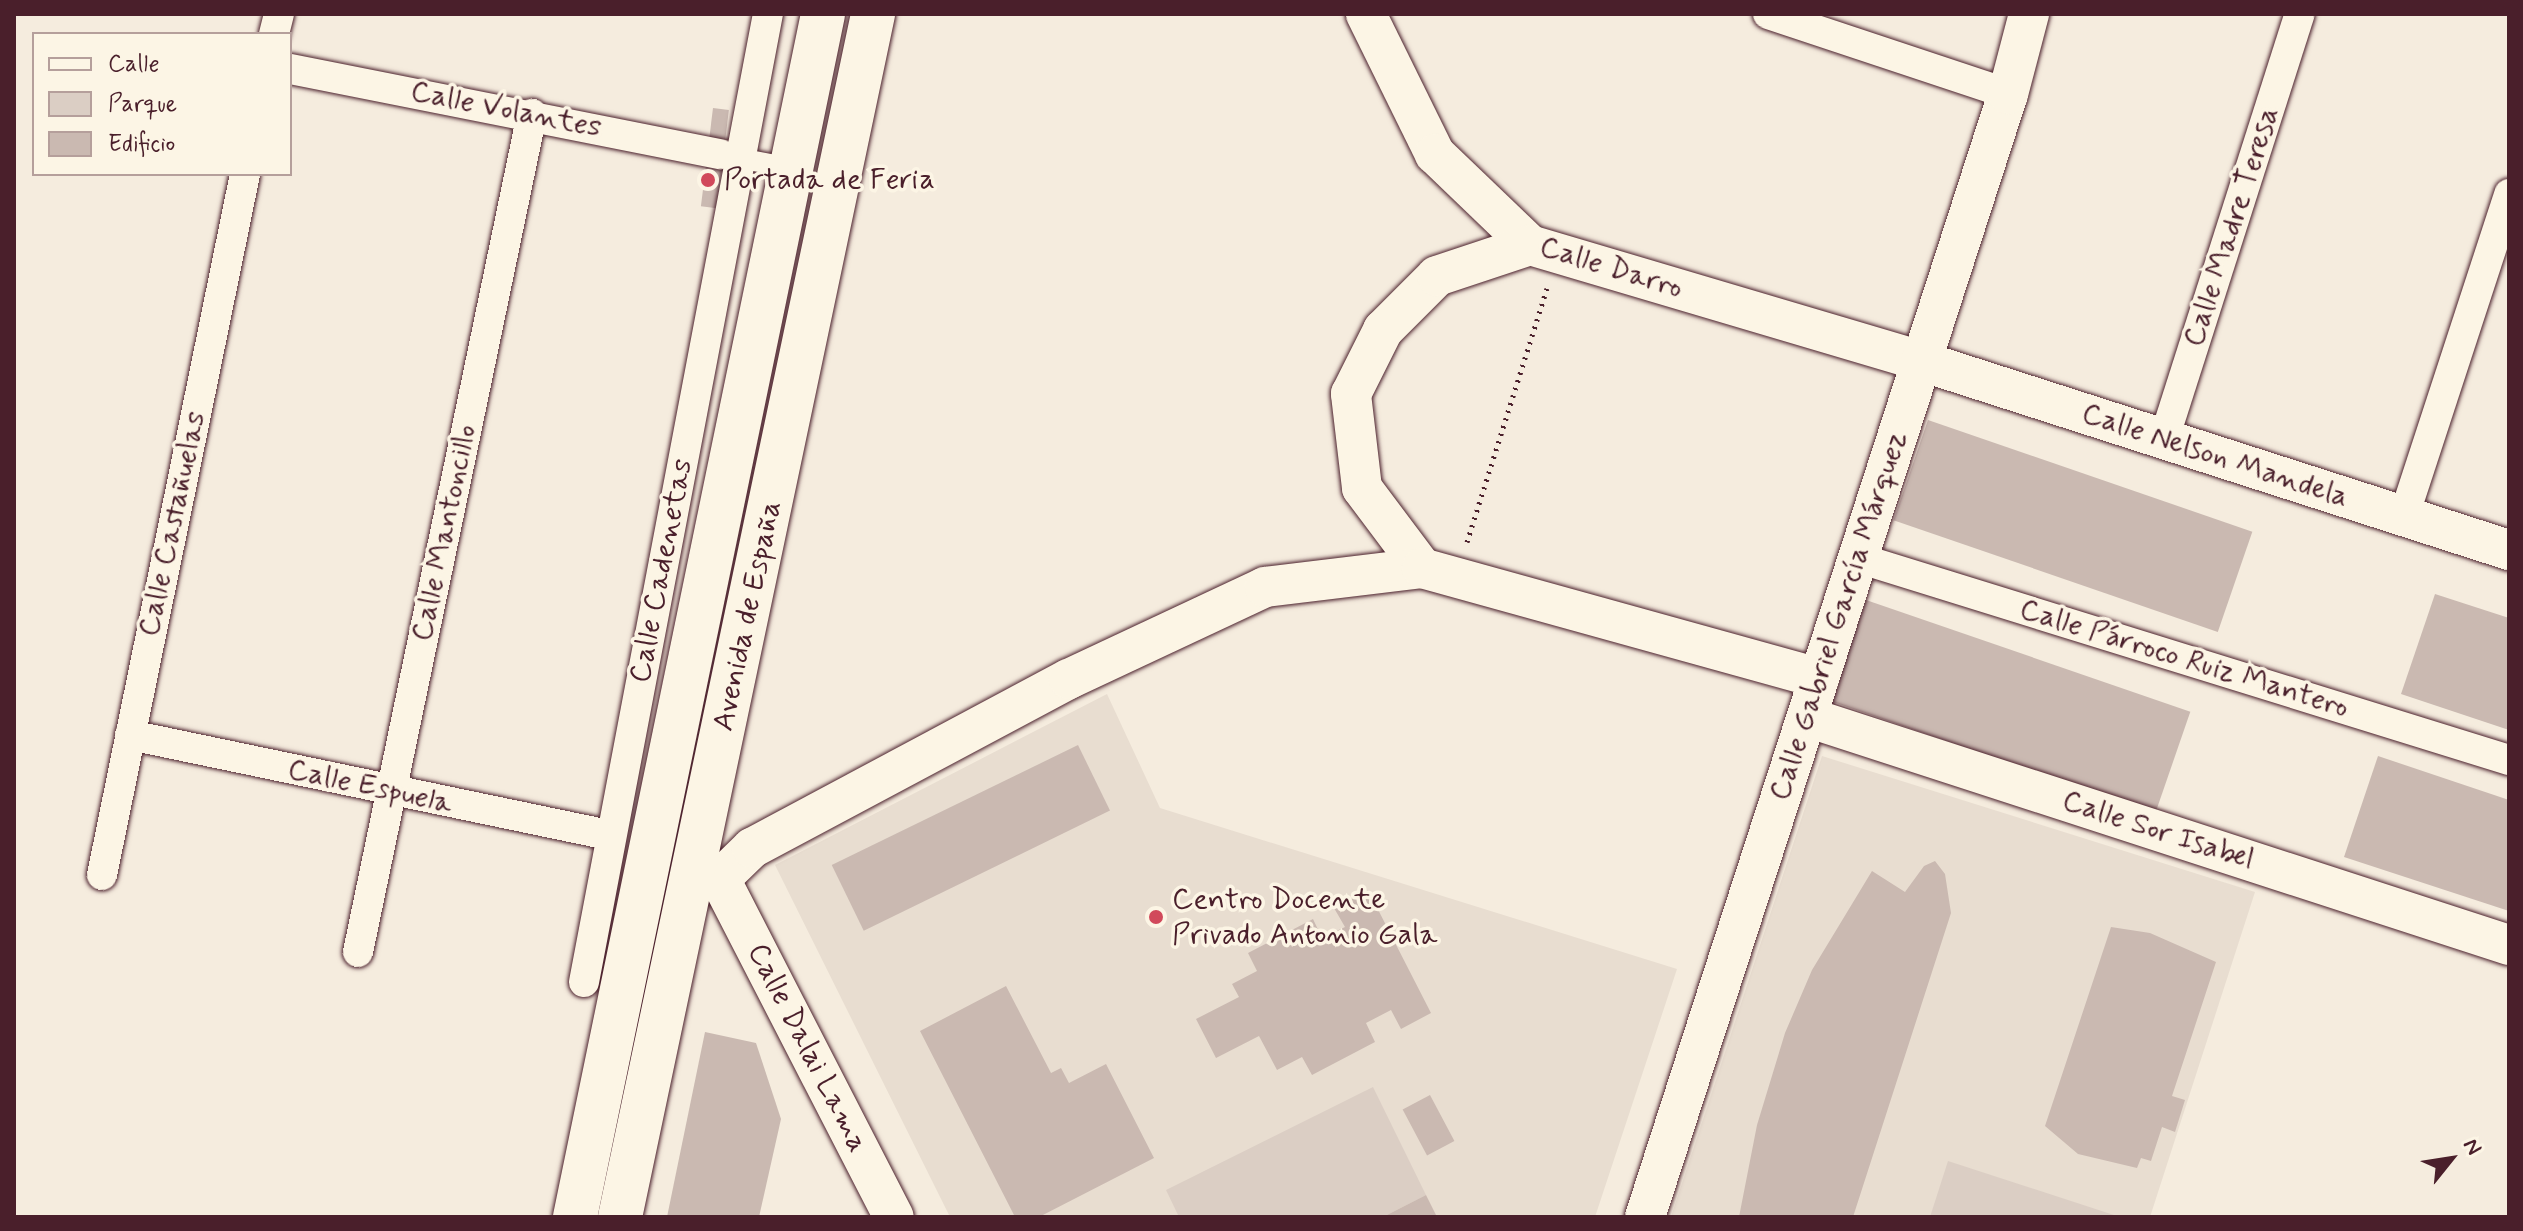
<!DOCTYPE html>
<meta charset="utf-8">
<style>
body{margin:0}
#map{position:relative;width:2523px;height:1231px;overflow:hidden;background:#f5ecde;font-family:Mynerve,sans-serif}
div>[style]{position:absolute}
.built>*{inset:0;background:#e8ddd0}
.green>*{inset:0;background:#dbcec4}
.building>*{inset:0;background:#cab9b1;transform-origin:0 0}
.path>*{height:5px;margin-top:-2.5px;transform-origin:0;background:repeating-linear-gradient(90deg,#4a1f2b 0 2px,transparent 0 8px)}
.roads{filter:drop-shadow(0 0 2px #4a1f2b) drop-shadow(0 0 2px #4a1f2b)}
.service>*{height:20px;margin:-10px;padding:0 10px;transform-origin:10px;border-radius:10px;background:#fcf5e5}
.pedestrian>*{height:30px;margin:-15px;padding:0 15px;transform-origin:15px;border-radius:15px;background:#fcf5e5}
.minor>*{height:40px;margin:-20px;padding:0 20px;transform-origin:20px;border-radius:20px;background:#fcf5e5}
.primary>*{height:44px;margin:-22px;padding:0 22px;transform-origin:22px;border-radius:22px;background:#fcf5e5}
.dots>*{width:22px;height:22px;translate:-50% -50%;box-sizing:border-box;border:4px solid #fcf5e5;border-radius:50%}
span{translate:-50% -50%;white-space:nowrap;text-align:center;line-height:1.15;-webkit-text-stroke:7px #fcf5e5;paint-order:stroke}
.street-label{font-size:30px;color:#4a1f2b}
.poi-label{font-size:30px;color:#4a1f2b}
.left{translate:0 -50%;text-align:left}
.frame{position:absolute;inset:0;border:16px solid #4a1f2b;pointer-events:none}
.legend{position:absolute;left:32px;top:32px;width:260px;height:144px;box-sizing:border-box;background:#fcf5e5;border:2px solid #b59f9b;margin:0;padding:10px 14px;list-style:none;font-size:24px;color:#4a1f2b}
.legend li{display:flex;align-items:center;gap:16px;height:40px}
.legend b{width:40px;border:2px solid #b59f9b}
.north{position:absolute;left:2411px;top:1119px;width:80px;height:80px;-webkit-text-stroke:6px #fcf5e5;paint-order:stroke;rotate:60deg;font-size:22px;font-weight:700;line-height:32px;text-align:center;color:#4a1f2b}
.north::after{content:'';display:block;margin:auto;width:28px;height:36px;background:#4a1f2b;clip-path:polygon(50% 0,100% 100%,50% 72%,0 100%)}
</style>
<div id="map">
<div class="built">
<div style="clip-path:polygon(1107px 694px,1160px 808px,1677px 969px,1595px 1217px,950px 1217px,775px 865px)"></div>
<div style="clip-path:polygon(1822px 756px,2255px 892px,2150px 1217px,1671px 1217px)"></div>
</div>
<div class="green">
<div style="clip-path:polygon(1373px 1087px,1426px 1195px,1383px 1217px,1179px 1217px,1166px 1190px)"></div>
<div style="clip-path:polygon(1948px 1161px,2117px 1216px,2117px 1217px,1930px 1217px)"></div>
</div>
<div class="building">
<div style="left:713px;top:108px;width:16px;height:99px;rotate:7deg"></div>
<div style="left:1928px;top:420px;width:343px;height:106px;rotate:19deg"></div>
<div style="clip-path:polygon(2435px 594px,2509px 618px,2509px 730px,2401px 694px)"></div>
<div style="left:1866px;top:600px;width:343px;height:107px;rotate:19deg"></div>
<div style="left:1078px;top:745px;width:73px;height:274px;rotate:64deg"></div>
<div style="clip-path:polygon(2378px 756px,2509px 800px,2509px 911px,2344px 857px)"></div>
<div style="clip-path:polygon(1935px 861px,1945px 874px,1951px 913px,1853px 1217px,1739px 1217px,1757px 1125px,1785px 1033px,1812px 970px,1872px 871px,1905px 892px,1924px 866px)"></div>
<div style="clip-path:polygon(1368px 890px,1431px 1013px,1401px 1029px,1391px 1010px,1366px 1023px,1375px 1042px,1312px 1075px,1302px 1057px,1277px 1070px,1259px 1036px,1216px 1058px,1196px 1019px,1239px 997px,1232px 984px,1257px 971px,1248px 953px,1313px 919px,1322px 938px,1345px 927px,1334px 908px)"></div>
<div style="clip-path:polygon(2111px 927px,2150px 933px,2216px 962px,2172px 1096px,2185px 1100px,2175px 1132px,2162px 1127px,2151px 1161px,2141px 1158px,2137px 1168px,2078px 1154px,2045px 1126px)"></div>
<div style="clip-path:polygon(1006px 986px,1051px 1073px,1061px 1068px,1069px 1083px,1106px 1064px,1154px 1158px,1039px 1217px,1015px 1217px,920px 1031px)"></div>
<div style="clip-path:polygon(705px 1032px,756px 1043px,781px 1119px,759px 1217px,667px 1217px)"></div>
<div style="left:1430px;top:1095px;width:52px;height:31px;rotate:62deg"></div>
<div style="clip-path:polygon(1426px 1195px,1437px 1217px,1383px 1217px)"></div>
</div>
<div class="path">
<div style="left:1467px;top:542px;width:266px;rotate:-72.5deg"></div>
</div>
<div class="roads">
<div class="service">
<div style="left:728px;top:156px;width:64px;rotate:10.8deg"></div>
</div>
<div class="pedestrian">
<div style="left:1768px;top:14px;width:253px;rotate:18.4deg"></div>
<div style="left:274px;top:34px;width:21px;rotate:-76deg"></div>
<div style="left:290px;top:69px;width:439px;rotate:11.2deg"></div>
<div style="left:2164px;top:439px;width:446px;rotate:-72.3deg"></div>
<div style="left:2404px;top:516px;width:339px;rotate:-71.9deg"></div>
<div style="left:1858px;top:558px;width:682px;rotate:17.24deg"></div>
<div style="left:130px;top:735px;width:490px;rotate:11.8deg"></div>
<div style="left:102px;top:875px;width:715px;rotate:-78.47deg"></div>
<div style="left:358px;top:952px;width:856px;rotate:-78.27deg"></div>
<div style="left:584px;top:982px;width:985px;rotate:-79.24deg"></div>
</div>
<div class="minor">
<div style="left:1366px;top:14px;width:156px;rotate:63.8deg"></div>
<div style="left:1435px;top:154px;width:132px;rotate:43.8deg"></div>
<div style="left:1530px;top:245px;width:408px;rotate:16.5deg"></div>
<div style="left:1921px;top:361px;width:618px;rotate:17.82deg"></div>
<div style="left:1422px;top:568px;width:100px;rotate:-126.9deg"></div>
<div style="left:1362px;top:488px;width:95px;rotate:-96.7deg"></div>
<div style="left:1351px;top:394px;width:72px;rotate:-63.4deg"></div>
<div style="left:1383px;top:330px;width:76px;rotate:-45deg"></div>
<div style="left:1437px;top:276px;width:98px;rotate:-18.4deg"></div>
<div style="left:1807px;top:717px;width:738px;rotate:17.99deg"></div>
<div style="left:720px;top:879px;width:45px;rotate:-44.1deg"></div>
<div style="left:752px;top:848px;width:359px;rotate:-28.1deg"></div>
<div style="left:1069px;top:679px;width:217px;rotate:-25.1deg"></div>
<div style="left:1265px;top:587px;width:158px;rotate:-6.9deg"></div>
<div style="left:1422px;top:568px;width:412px;rotate:15.5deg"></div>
<div style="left:720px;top:879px;width:380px;rotate:62.8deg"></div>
<div style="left:1645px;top:1217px;width:1180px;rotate:-72.09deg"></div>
<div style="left:2008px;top:94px;width:83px;rotate:-75.3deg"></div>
</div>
<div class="primary">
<div style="left:575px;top:1217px;width:1228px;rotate:-78.35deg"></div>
<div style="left:620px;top:1217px;width:1229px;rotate:-78.12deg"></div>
</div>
</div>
<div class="dots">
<div style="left:708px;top:180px;background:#d1495b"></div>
<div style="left:1156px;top:917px;background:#d1495b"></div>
</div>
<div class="street-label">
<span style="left:506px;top:110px;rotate:11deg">Calle Volantes</span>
<span style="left:2232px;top:227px;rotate:-72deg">Calle Madre Teresa</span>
<span style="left:1611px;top:268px;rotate:17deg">Calle Darro</span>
<span style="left:2215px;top:456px;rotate:18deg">Calle Nelson Mandela</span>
<span style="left:173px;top:524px;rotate:-78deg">Calle Castañuelas</span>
<span style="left:445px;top:533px;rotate:-78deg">Calle Mantoncillo</span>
<span style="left:662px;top:571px;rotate:-79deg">Calle Cadenetas</span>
<span style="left:748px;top:616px;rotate:-78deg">Avenida de España</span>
<span style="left:1839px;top:616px;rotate:-72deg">Calle Gabriel García Márquez</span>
<span style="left:2184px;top:659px;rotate:17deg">Calle Párroco Ruiz Mantero</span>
<span style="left:370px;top:787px;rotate:12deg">Calle Espuela</span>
<span style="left:2158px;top:831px;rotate:18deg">Calle Sor Isabel</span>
<span style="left:807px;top:1048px;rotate:63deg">Calle Dalai Lama</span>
</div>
<div class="poi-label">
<span class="left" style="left:724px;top:180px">Portada de Feria</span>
<span class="left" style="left:1172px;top:917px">Centro Docente<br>Privado Antonio Gala</span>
</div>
<div class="frame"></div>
<ul class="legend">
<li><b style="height:10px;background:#fcf5e5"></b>Calle</li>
<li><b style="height:22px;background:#dbcec4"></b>Parque</li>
<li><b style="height:22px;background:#cab9b1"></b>Edificio</li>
</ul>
<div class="north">N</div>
</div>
